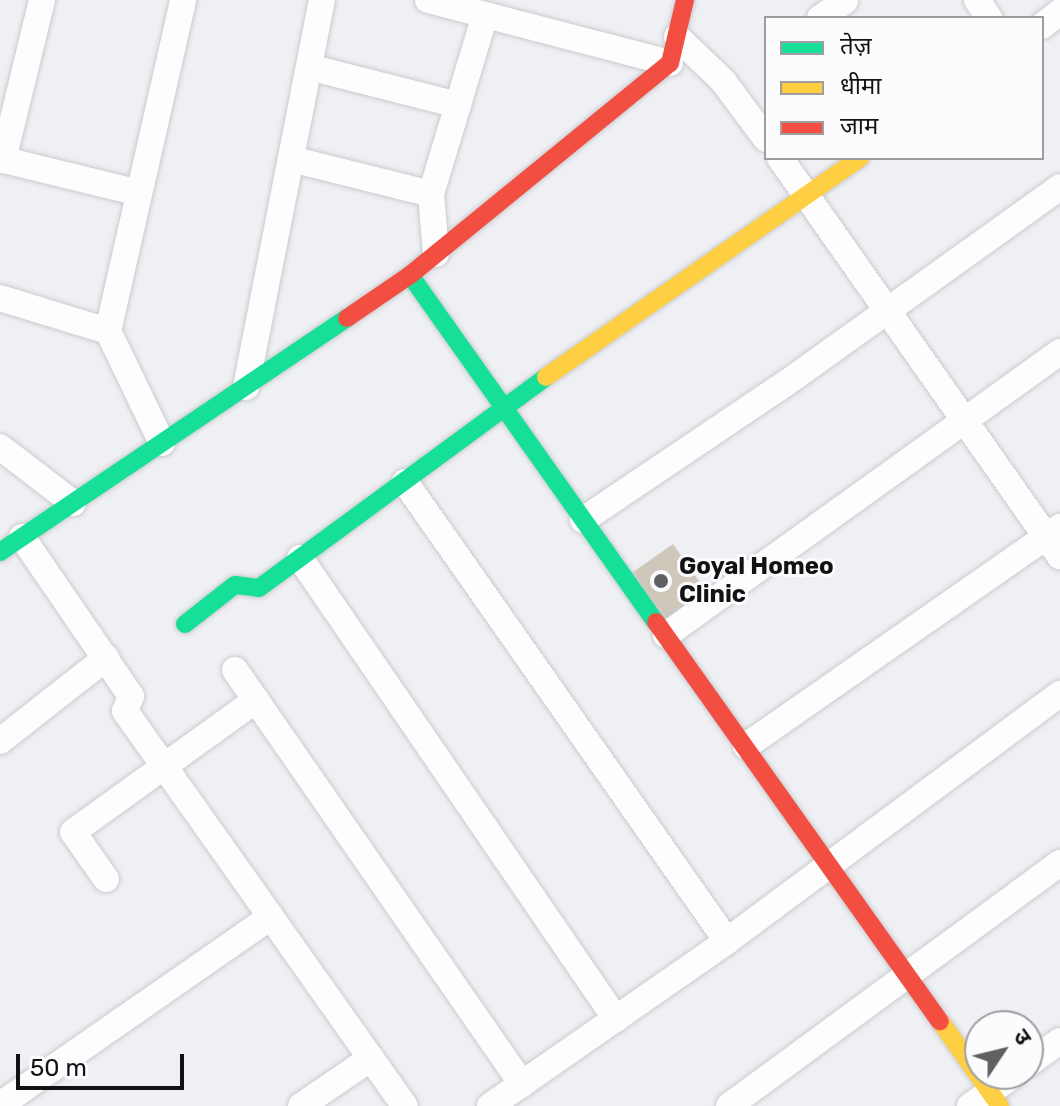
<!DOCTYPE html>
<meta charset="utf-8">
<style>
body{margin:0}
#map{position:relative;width:1060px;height:1106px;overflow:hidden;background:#eff0f4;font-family:Rubik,"Noto Sans Devanagari",sans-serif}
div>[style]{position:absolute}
.building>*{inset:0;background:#cfc7b9;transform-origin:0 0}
.roads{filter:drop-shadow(0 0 2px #cacbcf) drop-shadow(0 0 2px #cacbcf)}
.street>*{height:26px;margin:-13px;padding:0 13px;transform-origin:13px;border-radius:13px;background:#fdfdfd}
.fast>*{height:18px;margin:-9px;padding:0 9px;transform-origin:9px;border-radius:9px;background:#16e098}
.slow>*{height:18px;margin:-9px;padding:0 9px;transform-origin:9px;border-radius:9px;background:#ffcf43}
.jam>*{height:18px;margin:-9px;padding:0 9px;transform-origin:9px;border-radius:9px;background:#f24e42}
.dots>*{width:22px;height:22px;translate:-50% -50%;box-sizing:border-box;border:4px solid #fcfcfe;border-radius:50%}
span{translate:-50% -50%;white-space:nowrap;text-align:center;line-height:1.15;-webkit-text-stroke:6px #fcfcfe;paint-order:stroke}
.poi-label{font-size:24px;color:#111214;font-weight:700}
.left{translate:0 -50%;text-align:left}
.legend{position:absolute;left:764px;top:16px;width:280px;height:144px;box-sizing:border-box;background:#fcfcfe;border:2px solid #9e9ea0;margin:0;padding:10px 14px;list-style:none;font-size:24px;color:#111214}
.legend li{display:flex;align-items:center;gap:16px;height:40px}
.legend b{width:40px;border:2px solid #9e9ea0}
.north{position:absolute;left:964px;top:1010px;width:80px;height:80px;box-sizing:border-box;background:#fcfcfe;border:2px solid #9e9ea0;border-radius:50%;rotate:55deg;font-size:22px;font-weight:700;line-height:32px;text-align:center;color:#111214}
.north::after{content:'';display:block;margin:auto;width:28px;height:36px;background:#5f6062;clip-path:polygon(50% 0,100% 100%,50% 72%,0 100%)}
.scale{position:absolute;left:16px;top:1054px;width:168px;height:36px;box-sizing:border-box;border:4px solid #111214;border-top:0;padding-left:10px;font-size:24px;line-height:28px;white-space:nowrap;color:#111214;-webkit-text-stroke:6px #fcfcfe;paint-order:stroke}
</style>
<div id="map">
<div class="building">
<div style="left:673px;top:544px;width:60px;height:53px;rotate:55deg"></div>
</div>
<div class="roads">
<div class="street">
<div style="left:428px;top:0;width:250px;rotate:14.6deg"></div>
<div style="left:977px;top:0;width:22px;rotate:56deg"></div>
<div style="left:820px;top:18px;width:30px;rotate:-34deg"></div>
<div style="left:1042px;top:26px;width:23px;rotate:-38deg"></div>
<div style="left:677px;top:37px;width:64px;rotate:43.7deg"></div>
<div style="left:723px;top:81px;width:72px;rotate:53.4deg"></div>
<div style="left:309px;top:67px;width:154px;rotate:14.3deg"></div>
<div style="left:780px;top:158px;width:487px;rotate:54.9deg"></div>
<div style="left:0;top:159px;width:143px;rotate:13.7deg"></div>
<div style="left:291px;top:159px;width:144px;rotate:14deg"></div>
<div style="left:431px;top:194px;width:60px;rotate:85.2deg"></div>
<div style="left:3px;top:160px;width:165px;rotate:-76.3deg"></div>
<div style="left:431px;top:194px;width:187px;rotate:-73.2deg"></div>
<div style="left:0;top:298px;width:113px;rotate:17deg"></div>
<div style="left:246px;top:387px;width:394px;rotate:-78.9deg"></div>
<div style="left:162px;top:443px;width:124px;rotate:-115.7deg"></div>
<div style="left:108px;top:331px;width:339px;rotate:-77.2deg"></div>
<div style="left:0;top:447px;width:92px;rotate:37.5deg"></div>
<div style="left:405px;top:482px;width:561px;rotate:54.95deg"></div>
<div style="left:583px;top:520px;width:244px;rotate:-34deg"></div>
<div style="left:785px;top:384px;width:338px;rotate:-35.6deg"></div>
<div style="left:22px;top:537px;width:193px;rotate:55.6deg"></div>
<div style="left:131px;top:696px;width:16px;rotate:112deg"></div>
<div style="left:125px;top:711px;width:484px;rotate:54.7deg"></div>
<div style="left:300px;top:558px;width:559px;rotate:55.57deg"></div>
<div style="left:666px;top:635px;width:485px;rotate:-35.7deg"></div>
<div style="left:235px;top:670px;width:504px;rotate:55.27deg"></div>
<div style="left:0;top:741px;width:135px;rotate:-38.1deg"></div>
<div style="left:746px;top:746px;width:383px;rotate:-34.9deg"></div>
<div style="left:106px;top:879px;width:57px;rotate:-125.1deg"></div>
<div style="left:73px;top:832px;width:226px;rotate:-35.8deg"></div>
<div style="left:1028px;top:1064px;width:39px;rotate:-36deg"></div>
<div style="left:0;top:1105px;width:330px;rotate:-34.8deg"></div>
<div style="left:301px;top:1106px;width:85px;rotate:-34.4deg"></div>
<div style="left:490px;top:1106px;width:289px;rotate:-34.8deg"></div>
<div style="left:727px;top:941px;width:415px;rotate:-36.6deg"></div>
<div style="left:729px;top:1106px;width:411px;rotate:-36.3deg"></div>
<div style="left:970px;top:1106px;width:55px;rotate:-35.4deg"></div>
</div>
<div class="fast">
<div style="left:410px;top:275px;width:425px;rotate:54.7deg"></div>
<div style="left:0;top:552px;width:419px;rotate:-34deg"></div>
<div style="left:185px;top:624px;width:63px;rotate:-38deg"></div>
<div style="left:235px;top:585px;width:24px;rotate:7deg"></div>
<div style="left:259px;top:588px;width:356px;rotate:-36.3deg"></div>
</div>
<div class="slow">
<div style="left:546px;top:377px;width:383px;rotate:-34.9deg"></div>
<div style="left:940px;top:1021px;width:104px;rotate:54.8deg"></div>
</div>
<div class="jam">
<div style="left:347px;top:318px;width:76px;rotate:-34.3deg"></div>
<div style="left:410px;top:275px;width:335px;rotate:-39.2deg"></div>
<div style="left:670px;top:63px;width:65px;rotate:-76.6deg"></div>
<div style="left:656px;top:622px;width:490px;rotate:54.6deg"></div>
</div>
</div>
<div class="dots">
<div style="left:661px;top:581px;background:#5f6062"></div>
</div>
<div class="poi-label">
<span class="left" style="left:679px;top:581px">Goyal Homeo<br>Clinic</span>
</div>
<ul class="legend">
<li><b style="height:10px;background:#16e098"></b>तेज़</li>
<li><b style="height:10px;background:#ffcf43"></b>धीमा</li>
<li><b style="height:10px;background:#f24e42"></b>जाम</li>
</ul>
<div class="north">उ</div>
<div class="scale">50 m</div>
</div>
